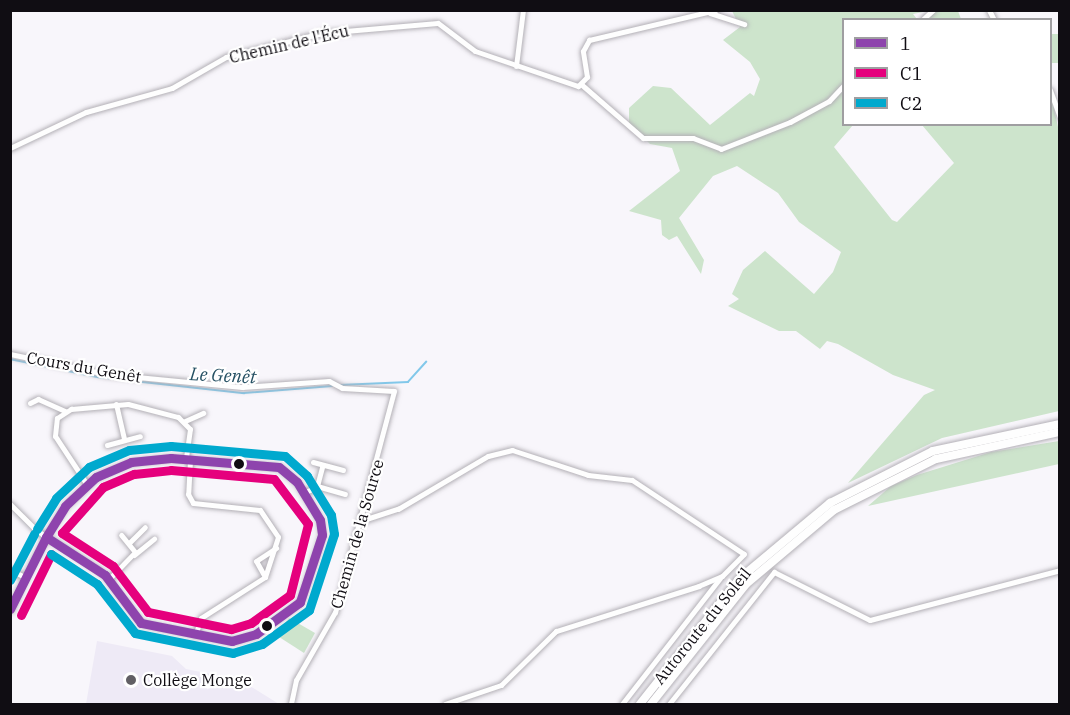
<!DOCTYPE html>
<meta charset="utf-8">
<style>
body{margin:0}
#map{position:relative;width:1070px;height:715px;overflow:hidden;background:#f8f6fb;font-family:"IBM Plex Serif",serif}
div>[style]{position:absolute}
.built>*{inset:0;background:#eeeaf6}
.green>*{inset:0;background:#cde4cc;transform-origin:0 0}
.stream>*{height:1.5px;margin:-0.75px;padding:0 0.75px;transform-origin:0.75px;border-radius:0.75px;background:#82c8ea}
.roads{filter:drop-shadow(0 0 2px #b3b0b6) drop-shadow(0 0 2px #b3b0b6)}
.minor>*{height:5px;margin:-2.5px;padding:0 2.5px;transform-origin:2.5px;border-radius:2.5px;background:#fefefe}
.highway>*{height:8px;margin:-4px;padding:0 4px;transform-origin:4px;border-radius:4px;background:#fefefe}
.bus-1>*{height:9px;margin:-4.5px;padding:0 4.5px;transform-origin:4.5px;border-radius:4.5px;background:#8e44ad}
.bus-2>*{height:9px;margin:-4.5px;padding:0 4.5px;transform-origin:4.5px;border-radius:4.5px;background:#e5007d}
.bus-3>*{height:9px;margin:-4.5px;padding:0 4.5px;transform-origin:4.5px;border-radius:4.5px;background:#00a9ce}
.dots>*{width:16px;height:16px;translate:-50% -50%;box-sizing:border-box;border:3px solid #fff;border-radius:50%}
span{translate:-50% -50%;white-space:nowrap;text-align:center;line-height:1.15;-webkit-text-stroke:4.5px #fff;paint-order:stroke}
.street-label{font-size:16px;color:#100d13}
.poi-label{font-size:16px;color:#100d13}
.left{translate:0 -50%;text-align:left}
.water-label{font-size:18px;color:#255063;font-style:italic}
.frame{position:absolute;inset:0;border:12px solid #100d13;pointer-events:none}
.legend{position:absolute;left:842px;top:18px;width:210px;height:108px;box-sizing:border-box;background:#fff;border:2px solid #9f9ea1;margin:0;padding:8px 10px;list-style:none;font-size:18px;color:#100d13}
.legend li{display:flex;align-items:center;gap:12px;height:30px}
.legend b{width:30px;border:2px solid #9f9ea1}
</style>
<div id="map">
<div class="built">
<div style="clip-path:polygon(97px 641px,172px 656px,186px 669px,240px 680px,279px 704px,86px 704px)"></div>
</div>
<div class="green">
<div style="clip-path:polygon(938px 10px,958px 11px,961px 19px,926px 20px)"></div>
<div style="clip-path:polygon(732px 11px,928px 11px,913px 14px,917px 19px,844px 20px,844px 124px,853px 125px,834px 147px,892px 220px,897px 222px,954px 163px,922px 125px,1050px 124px,1051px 95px,1060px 136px,1059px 411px,942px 438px,848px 483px,924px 395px,935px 390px,893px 375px,838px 344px,827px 341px,820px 349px,796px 331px,779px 331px,728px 306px,739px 299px,732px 294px,743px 270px,765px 251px,814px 294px,833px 272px,841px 252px,799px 222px,778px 193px,737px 166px,713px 176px,679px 218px,704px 260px,701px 274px,677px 236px,669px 240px,662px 235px,661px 220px,629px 211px,680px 171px,672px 148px,650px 144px,629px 123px,629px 108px,653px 86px,671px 88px,710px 125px,750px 93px,754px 96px,760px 79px,750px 62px,723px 40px,740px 27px)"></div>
<div style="left:1059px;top:34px;width:29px;height:9px;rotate:90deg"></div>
<div style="clip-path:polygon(1059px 441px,1059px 464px,868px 506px,891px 486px,917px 475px,991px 452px)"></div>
<div style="clip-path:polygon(289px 618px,315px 633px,304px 653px,276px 635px)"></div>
</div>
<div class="stream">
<div style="left:10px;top:359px;width:90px;rotate:11.6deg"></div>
<div style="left:98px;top:377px;width:147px;rotate:6.3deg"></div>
<div style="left:244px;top:393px;width:88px;rotate:-4.5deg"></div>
<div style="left:340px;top:385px;width:68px;rotate:-2.5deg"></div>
<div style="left:408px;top:382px;width:27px;rotate:-48deg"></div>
</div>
<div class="roads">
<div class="minor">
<div style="left:989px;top:10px;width:11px;rotate:63deg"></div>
<div style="left:710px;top:13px;width:36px;rotate:18deg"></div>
<div style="left:922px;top:20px;width:15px;rotate:-42deg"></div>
<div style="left:516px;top:66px;width:56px;rotate:-82.9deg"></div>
<div style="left:582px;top:85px;width:81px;rotate:41deg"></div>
<div style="left:643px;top:138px;width:50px"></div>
<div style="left:693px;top:138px;width:30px;rotate:21deg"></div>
<div style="left:721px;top:149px;width:74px;rotate:-21.4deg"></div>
<div style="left:790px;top:122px;width:44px;rotate:-28.3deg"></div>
<div style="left:829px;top:101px;width:22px;rotate:-47deg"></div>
<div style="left:1050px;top:90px;width:29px;rotate:70deg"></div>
<div style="left:10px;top:148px;width:84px;rotate:-25.3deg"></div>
<div style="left:86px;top:112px;width:89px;rotate:-15.6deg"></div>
<div style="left:172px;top:88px;width:62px;rotate:-29.9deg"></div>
<div style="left:226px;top:57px;width:99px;rotate:-14deg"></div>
<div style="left:322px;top:33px;width:116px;rotate:-4.9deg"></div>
<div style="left:438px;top:23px;width:46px;rotate:37.1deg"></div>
<div style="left:475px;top:51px;width:109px;rotate:18.8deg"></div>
<div style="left:578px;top:86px;width:13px;rotate:-45deg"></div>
<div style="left:587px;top:77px;width:26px;rotate:-99deg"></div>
<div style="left:583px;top:51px;width:13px;rotate:-61deg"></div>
<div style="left:589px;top:40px;width:130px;rotate:-13.3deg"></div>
<div style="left:10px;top:354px;width:98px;rotate:11.8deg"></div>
<div style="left:106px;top:374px;width:137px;rotate:5.5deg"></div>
<div style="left:242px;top:387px;width:87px;rotate:-3.9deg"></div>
<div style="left:329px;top:381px;width:15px;rotate:28deg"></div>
<div style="left:342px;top:388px;width:52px;rotate:3.3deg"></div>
<div style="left:394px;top:391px;width:229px;rotate:104.9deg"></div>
<div style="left:335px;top:612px;width:78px;rotate:119.8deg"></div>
<div style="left:296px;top:680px;width:25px;rotate:102deg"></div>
<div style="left:30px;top:403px;width:9px;rotate:-27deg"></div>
<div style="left:38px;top:399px;width:30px;rotate:24deg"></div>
<div style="left:116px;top:404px;width:35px;rotate:77deg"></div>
<div style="left:185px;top:421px;width:20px;rotate:-24deg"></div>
<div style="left:107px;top:445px;width:34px;rotate:-15deg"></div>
<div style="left:190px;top:460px;width:34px;rotate:93deg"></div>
<div style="left:188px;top:494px;width:10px;rotate:61deg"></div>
<div style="left:193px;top:503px;width:67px;rotate:6deg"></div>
<div style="left:260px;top:510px;width:32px;rotate:56deg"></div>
<div style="left:278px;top:537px;width:42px;rotate:108deg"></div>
<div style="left:265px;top:577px;width:76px;rotate:147.4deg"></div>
<div style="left:201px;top:618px;width:18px;rotate:109deg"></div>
<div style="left:313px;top:462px;width:31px;rotate:15deg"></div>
<div style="left:86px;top:483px;width:56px;rotate:-123.4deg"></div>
<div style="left:55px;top:436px;width:18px;rotate:-84deg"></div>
<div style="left:57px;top:418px;width:17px;rotate:-33deg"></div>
<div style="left:71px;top:409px;width:57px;rotate:-5deg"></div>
<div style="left:128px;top:404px;width:52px;rotate:14.6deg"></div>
<div style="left:178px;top:417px;width:17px;rotate:45deg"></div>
<div style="left:190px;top:429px;width:30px;rotate:98deg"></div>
<div style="left:317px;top:486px;width:20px;rotate:-75deg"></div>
<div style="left:304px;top:493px;width:15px;rotate:-28deg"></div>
<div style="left:317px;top:486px;width:29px;rotate:16deg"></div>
<div style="left:10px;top:504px;width:34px;rotate:45deg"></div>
<div style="left:34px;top:528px;width:15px;rotate:37deg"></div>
<div style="left:46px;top:537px;width:7px;rotate:27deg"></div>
<div style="left:52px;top:540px;width:54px;rotate:32.8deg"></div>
<div style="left:97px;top:569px;width:10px;rotate:37deg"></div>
<div style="left:105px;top:575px;width:60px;rotate:53.1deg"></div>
<div style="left:141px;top:623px;width:93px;rotate:11.2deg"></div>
<div style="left:232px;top:641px;width:25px;rotate:-16deg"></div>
<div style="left:256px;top:634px;width:54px;rotate:-36deg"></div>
<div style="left:300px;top:602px;width:71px;rotate:-71.8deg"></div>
<div style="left:322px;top:535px;width:15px;rotate:-98deg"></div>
<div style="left:320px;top:520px;width:44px;rotate:-121.2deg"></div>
<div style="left:297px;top:482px;width:23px;rotate:-140deg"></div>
<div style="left:279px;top:467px;width:108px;rotate:-175.2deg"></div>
<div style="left:171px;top:458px;width:40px;rotate:174.3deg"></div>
<div style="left:131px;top:462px;width:38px;rotate:157deg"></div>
<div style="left:96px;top:477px;width:42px;rotate:136.9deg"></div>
<div style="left:65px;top:506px;width:31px;rotate:122deg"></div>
<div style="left:49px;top:532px;width:6px;rotate:121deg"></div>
<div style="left:46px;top:537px;width:45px;rotate:117.7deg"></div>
<div style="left:25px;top:577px;width:36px;rotate:114deg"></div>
<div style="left:360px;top:521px;width:40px;rotate:-18deg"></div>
<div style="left:398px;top:509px;width:104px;rotate:-30.5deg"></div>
<div style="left:488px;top:456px;width:25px;rotate:-14deg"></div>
<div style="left:512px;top:450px;width:80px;rotate:18.2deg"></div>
<div style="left:588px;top:475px;width:44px;rotate:6.5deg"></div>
<div style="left:632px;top:480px;width:134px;rotate:33.5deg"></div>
<div style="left:744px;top:554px;width:31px;rotate:135deg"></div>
<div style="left:722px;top:576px;width:25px;rotate:157deg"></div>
<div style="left:699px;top:586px;width:150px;rotate:162.5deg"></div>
<div style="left:556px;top:631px;width:77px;rotate:135.5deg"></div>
<div style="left:501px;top:685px;width:59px;rotate:161.3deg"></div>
<div style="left:130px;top:542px;width:21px;rotate:-45deg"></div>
<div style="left:134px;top:555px;width:26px;rotate:-39deg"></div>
<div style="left:10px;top:570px;width:17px;rotate:25deg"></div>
<div style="left:265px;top:577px;width:18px;rotate:-119deg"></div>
<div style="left:256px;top:561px;width:24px;rotate:-33deg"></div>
<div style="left:109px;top:579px;width:37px;rotate:-46deg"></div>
<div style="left:135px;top:552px;width:22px;rotate:-129deg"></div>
<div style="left:622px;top:704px;width:160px;rotate:-52.1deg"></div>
<div style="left:669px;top:704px;width:169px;rotate:-51.5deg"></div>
<div style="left:774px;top:572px;width:107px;rotate:26.6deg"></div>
<div style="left:870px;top:620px;width:196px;rotate:-14.7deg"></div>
</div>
<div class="highway">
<div style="left:640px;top:704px;width:159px;rotate:-51.6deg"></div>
<div style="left:739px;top:579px;width:119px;rotate:-39.9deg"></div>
<div style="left:830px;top:503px;width:115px;rotate:-26.8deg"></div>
<div style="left:933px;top:451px;width:130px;rotate:-12deg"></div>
<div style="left:651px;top:704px;width:153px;rotate:-51.6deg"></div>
<div style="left:746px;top:584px;width:115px;rotate:-40.1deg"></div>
<div style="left:834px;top:510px;width:114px;rotate:-26.6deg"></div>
<div style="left:936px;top:459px;width:127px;rotate:-12.3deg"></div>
</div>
</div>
<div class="bus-1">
<div style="left:171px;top:458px;width:108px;rotate:4.8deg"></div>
<div style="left:279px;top:467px;width:23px;rotate:40deg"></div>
<div style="left:297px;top:482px;width:44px;rotate:58.8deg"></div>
<div style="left:320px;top:520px;width:15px;rotate:82deg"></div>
<div style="left:322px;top:535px;width:71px;rotate:108.2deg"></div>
<div style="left:300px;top:602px;width:54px;rotate:144deg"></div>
<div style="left:256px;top:634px;width:25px;rotate:164deg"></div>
<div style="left:232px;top:641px;width:93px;rotate:-168.8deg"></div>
<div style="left:141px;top:623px;width:60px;rotate:-126.9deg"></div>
<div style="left:105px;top:575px;width:70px;rotate:-147.2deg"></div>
<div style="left:46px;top:537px;width:36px;rotate:-58deg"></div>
<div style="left:65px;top:506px;width:42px;rotate:-43.1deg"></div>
<div style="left:96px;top:477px;width:38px;rotate:-23deg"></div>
<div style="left:131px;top:462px;width:40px;rotate:-5.7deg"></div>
<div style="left:10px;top:609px;width:80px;rotate:-63.4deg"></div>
</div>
<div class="bus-2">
<div style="left:171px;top:470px;width:103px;rotate:5deg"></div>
<div style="left:274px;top:479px;width:56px;rotate:52.9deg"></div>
<div style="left:308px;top:524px;width:73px;rotate:104.2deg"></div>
<div style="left:290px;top:595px;width:48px;rotate:144.3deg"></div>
<div style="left:251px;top:623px;width:21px;rotate:163deg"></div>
<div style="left:231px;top:629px;width:85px;rotate:-168.4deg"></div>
<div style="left:148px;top:612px;width:58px;rotate:-127.3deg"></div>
<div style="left:113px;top:566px;width:61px;rotate:-147.1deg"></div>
<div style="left:62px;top:533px;width:62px;rotate:-48.3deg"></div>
<div style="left:103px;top:487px;width:34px;rotate:-23deg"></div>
<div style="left:134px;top:474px;width:37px;rotate:-6deg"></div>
<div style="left:21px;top:615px;width:68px;rotate:-63.8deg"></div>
</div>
<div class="bus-3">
<div style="left:37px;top:529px;width:36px;rotate:-58deg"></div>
<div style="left:56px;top:498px;width:45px;rotate:-43.2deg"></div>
<div style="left:89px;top:467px;width:43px;rotate:-23deg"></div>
<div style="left:129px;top:450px;width:42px;rotate:-5.4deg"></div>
<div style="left:171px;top:446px;width:114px;rotate:5deg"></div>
<div style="left:285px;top:456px;width:30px;rotate:42deg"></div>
<div style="left:307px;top:476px;width:46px;rotate:58.4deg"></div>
<div style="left:331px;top:515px;width:19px;rotate:81deg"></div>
<div style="left:334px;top:534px;width:80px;rotate:108.2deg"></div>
<div style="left:309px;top:610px;width:58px;rotate:144.1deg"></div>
<div style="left:262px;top:644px;width:30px;rotate:163deg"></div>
<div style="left:233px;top:653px;width:100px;rotate:-168.5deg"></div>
<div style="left:135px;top:633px;width:62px;rotate:-127.8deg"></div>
<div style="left:97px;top:584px;width:55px;rotate:-146.9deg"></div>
<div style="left:10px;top:580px;width:52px;rotate:-62.4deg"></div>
</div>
<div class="dots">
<div style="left:239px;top:464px;background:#100d13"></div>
<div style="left:267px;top:626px;background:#100d13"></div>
<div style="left:131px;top:680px;background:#615f64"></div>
</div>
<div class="street-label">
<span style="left:289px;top:44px;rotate:-13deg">Chemin de l'Écu</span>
<span style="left:84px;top:367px;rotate:10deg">Cours du Genêt</span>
<span style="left:357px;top:534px;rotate:-74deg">Chemin de la Source</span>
<span style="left:702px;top:626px;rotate:-51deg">Autoroute du Soleil</span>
</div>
<div class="poi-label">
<span class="left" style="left:143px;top:680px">Collège Monge</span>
</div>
<div class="water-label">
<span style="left:223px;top:376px;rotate:3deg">Le Genêt</span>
</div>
<div class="frame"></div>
<ul class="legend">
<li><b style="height:8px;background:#8e44ad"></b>1</li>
<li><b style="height:8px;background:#e5007d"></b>C1</li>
<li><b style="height:8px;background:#00a9ce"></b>C2</li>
</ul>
</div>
